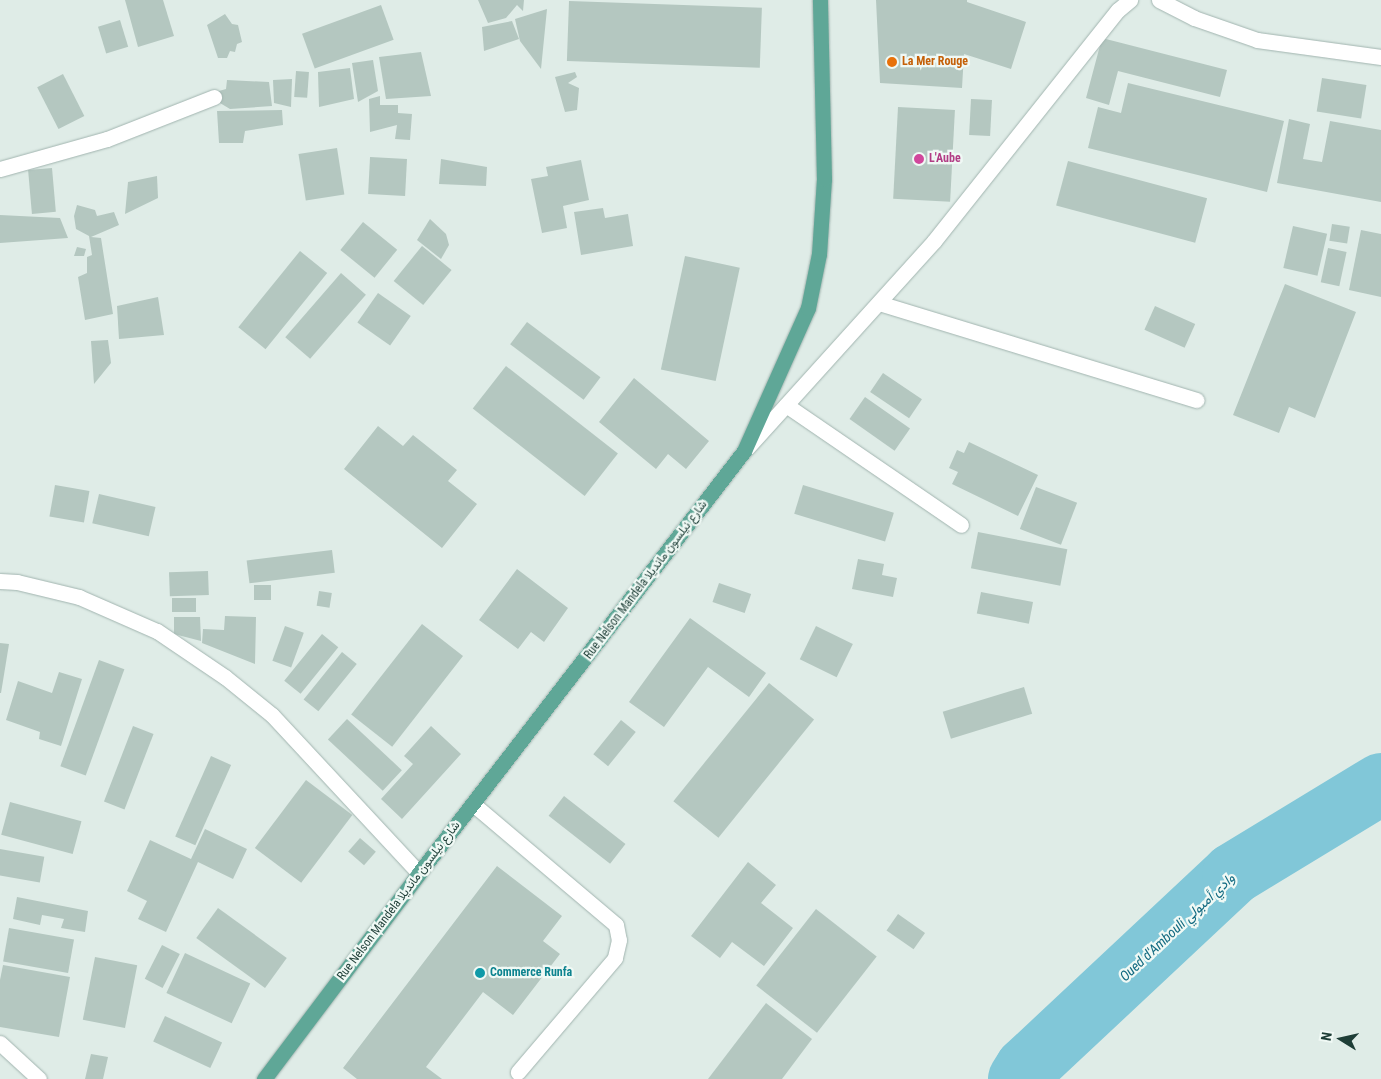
<!DOCTYPE html>
<meta charset="utf-8">
<style>
body{margin:0}
#map{position:relative;width:1381px;height:1079px;overflow:hidden;background:#dfece7;font-family:"Roboto Condensed",Vazirmatn,sans-serif}
div>[style]{position:absolute}
.river>*{height:62px;margin:-31px;padding:0 31px;transform-origin:31px;border-radius:31px;background:#81c7d8}
.building>*{inset:0;background:#b4c7c0;transform-origin:0 0}
.roads{filter:drop-shadow(0 0 1px #a1b4af) drop-shadow(0 0 1px #a1b4af)}
.service>*{height:15px;margin:-7.5px;padding:0 7.5px;transform-origin:7.5px;border-radius:7.5px;background:#fff}
.minor>*{height:15px;margin:-7.5px;padding:0 7.5px;transform-origin:7.5px;border-radius:7.5px;background:#fff}
.primary>*{height:15px;margin:-7.5px;padding:0 7.5px;transform-origin:7.5px;border-radius:7.5px;background:#5fa797}
.dots>*{width:14px;height:14px;translate:-50% -50%;box-sizing:border-box;border:2px solid #f0f9f5;border-radius:50%}
span{translate:-50% -50%;white-space:nowrap;text-align:center;line-height:1.15;-webkit-text-stroke:4.5px #f0f9f5;paint-order:stroke}
.food-label{font-size:12px;color:#c56008;font-weight:700}
.left{translate:0 -50%;text-align:left}
.hotel-label{font-size:12px;color:#b23c85;font-weight:700}
.street-label{font-size:12px;color:#1e3e37}
.culture-label{font-size:12px;color:#0d838f;font-weight:700}
.water-label{font-size:14px;color:#126a81;font-style:italic}
.north{position:absolute;left:1316px;top:1014px;width:50px;height:50px;-webkit-text-stroke:4px #f0f9f5;paint-order:stroke;rotate:280deg;font-size:14px;font-weight:700;line-height:20px;text-align:center;color:#1e3e37}
.north::after{content:'';display:block;margin:auto;width:18px;height:22px;background:#1e3e37;clip-path:polygon(50% 0,100% 100%,50% 72%,0 100%)}
</style>
<div id="map">
<div class="river">
<div style="left:1019px;top:1079px;width:13px;rotate:-58deg"></div>
<div style="left:1026px;top:1068px;width:284px;rotate:-43.1deg"></div>
<div style="left:1233px;top:874px;width:173px;rotate:-31.3deg"></div>
</div>
<div class="building">
<div style="clip-path:polygon(125px 0,163px 0,174px 36px,138px 47px)"></div>
<div style="clip-path:polygon(478px 0,524px 0,523px 11px,517px 5px,506px 18px,488px 23px)"></div>
<div style="clip-path:polygon(876px 0,967px 0,967px 2px,1026px 22px,1011px 69px,964px 54px,962px 88px,880px 83px)"></div>
<div style="left:569px;top:1px;width:193px;height:60px;rotate:2deg"></div>
<div style="left:381px;top:5px;width:37px;height:84px;rotate:70deg"></div>
<div style="clip-path:polygon(547px 9px,541px 69px,520px 41px,515px 19px)"></div>
<div style="clip-path:polygon(225px 14px,232px 24px,238px 25px,242px 42px,237px 44px,235px 52px,230px 51px,227px 58px,218px 58px,207px 25px)"></div>
<div style="left:120px;top:20px;width:28px;height:23px;rotate:73deg"></div>
<div style="clip-path:polygon(512px 21px,519px 39px,484px 51px,482px 27px)"></div>
<div style="clip-path:polygon(1102px 38px,1227px 70px,1220px 97px,1118px 71px,1109px 105px,1086px 98px)"></div>
<div style="clip-path:polygon(421px 52px,431px 96px,386px 99px,379px 57px)"></div>
<div style="clip-path:polygon(373px 60px,378px 91px,358px 102px,352px 63px)"></div>
<div style="clip-path:polygon(350px 68px,354px 99px,319px 107px,318px 72px)"></div>
<div style="left:296px;top:71px;width:13px;height:26px;rotate:4deg"></div>
<div style="clip-path:polygon(575px 72px,577px 77px,568px 83px,579px 88px,577px 110px,565px 112px,555px 77px)"></div>
<div style="left:63px;top:74px;width:47px;height:29px;rotate:63deg"></div>
<div style="left:1322px;top:78px;width:45px;height:34px;rotate:9deg"></div>
<div style="clip-path:polygon(292px 79px,291px 107px,274px 103px,273px 80px)"></div>
<div style="clip-path:polygon(227px 80px,269px 82px,272px 106px,230px 109px,220px 103px,219px 91px,226px 89px)"></div>
<div style="clip-path:polygon(1128px 83px,1284px 121px,1267px 192px,1088px 148px,1098px 107px,1121px 113px)"></div>
<div style="clip-path:polygon(380px 96px,380px 105px,398px 105px,398px 113px,412px 114px,410px 140px,395px 139px,397px 125px,370px 132px,369px 99px)"></div>
<div style="left:971px;top:99px;width:21px;height:36px;rotate:3deg"></div>
<div style="left:898px;top:107px;width:57px;height:92px;rotate:3deg"></div>
<div style="clip-path:polygon(282px 110px,283px 125px,245px 131px,243px 143px,219px 143px,217px 111px)"></div>
<div style="clip-path:polygon(1289px 119px,1310px 124px,1303px 159px,1322px 162px,1330px 121px,1381px 130px,1381px 202px,1277px 183px)"></div>
<div style="left:337px;top:148px;width:47px;height:39px;rotate:81deg"></div>
<div style="left:407px;top:159px;width:37px;height:37px;rotate:93deg"></div>
<div style="clip-path:polygon(441px 159px,487px 167px,486px 186px,439px 184px)"></div>
<div style="clip-path:polygon(581px 160px,589px 200px,563px 206px,567px 228px,542px 233px,531px 179px,548px 176px,546px 167px)"></div>
<div style="left:1068px;top:161px;width:144px;height:46px;rotate:15deg"></div>
<div style="left:52px;top:168px;width:44px;height:24px;rotate:85deg"></div>
<div style="clip-path:polygon(157px 176px,158px 198px,125px 214px,128px 182px)"></div>
<div style="clip-path:polygon(77px 205px,95px 210px,97px 216px,114px 212px,119px 225px,91px 237px,101px 238px,113px 314px,85px 320px,78px 277px,87px 273px,87px 257px,92px 255px,89px 236px,76px 229px,74px 216px)"></div>
<div style="clip-path:polygon(603px 208px,605px 218px,628px 214px,633px 246px,581px 255px,574px 212px)"></div>
<div style="clip-path:polygon(0 215px,60px 218px,68px 238px,0 243px)"></div>
<div style="clip-path:polygon(430px 219px,446px 234px,449px 245px,441px 259px,417px 240px)"></div>
<div style="left:363px;top:222px;width:44px;height:36px;rotate:39deg"></div>
<div style="left:1332px;top:224px;width:18px;height:17px;rotate:9deg"></div>
<div style="left:1293px;top:226px;width:35px;height:43px;rotate:13deg"></div>
<div style="clip-path:polygon(1361px 230px,1381px 234px,1381px 297px,1349px 290px)"></div>
<div style="left:422px;top:246px;width:38px;height:45px;rotate:39deg"></div>
<div style="clip-path:polygon(77px 247px,86px 249px,84px 256px,74px 256px)"></div>
<div style="left:1328px;top:248px;width:19px;height:35px;rotate:12deg"></div>
<div style="left:300px;top:251px;width:35px;height:98px;rotate:39deg"></div>
<div style="left:685px;top:256px;width:56px;height:116px;rotate:12deg"></div>
<div style="left:341px;top:273px;width:33px;height:85px;rotate:41deg"></div>
<div style="clip-path:polygon(1285px 284px,1356px 312px,1315px 418px,1289px 407px,1279px 433px,1233px 415px)"></div>
<div style="left:378px;top:293px;width:40px;height:36px;rotate:35deg"></div>
<div style="clip-path:polygon(158px 297px,164px 335px,119px 339px,117px 306px)"></div>
<div style="left:1155px;top:306px;width:44px;height:26px;rotate:24deg"></div>
<div style="left:527px;top:322px;width:92px;height:28px;rotate:37deg"></div>
<div style="clip-path:polygon(108px 340px,111px 363px,94px 384px,91px 341px)"></div>
<div style="left:506px;top:366px;width:142px;height:54px;rotate:38deg"></div>
<div style="left:883px;top:373px;width:47px;height:23px;rotate:34deg"></div>
<div style="clip-path:polygon(634px 378px,709px 441px,686px 469px,668px 454px,656px 469px,599px 422px)"></div>
<div style="left:865px;top:397px;width:55px;height:27px;rotate:35deg"></div>
<div style="clip-path:polygon(378px 426px,403px 446px,413px 435px,457px 470px,448px 481px,477px 504px,442px 548px,344px 469px)"></div>
<div style="clip-path:polygon(969px 442px,1038px 475px,1018px 516px,952px 484px,958px 472px,949px 468px,957px 450px,964px 453px)"></div>
<div style="left:55px;top:485px;width:35px;height:32px;rotate:10deg"></div>
<div style="left:803px;top:485px;width:95px;height:30px;rotate:17deg"></div>
<div style="left:1036px;top:487px;width:44px;height:45px;rotate:21deg"></div>
<div style="left:99px;top:494px;width:58px;height:30px;rotate:13deg"></div>
<div style="left:978px;top:532px;width:91px;height:37px;rotate:11deg"></div>
<div style="left:332px;top:550px;width:23px;height:86px;rotate:83deg"></div>
<div style="clip-path:polygon(858px 559px,884px 564px,882px 575px,897px 578px,893px 597px,852px 589px)"></div>
<div style="clip-path:polygon(517px 569px,568px 608px,544px 642px,531px 632px,518px 649px,479px 620px)"></div>
<div style="left:208px;top:571px;width:24px;height:39px;rotate:88deg"></div>
<div style="left:719px;top:583px;width:34px;height:20px;rotate:19deg"></div>
<div style="left:254px;top:585px;width:17px;height:15px"></div>
<div style="left:319px;top:591px;width:13px;height:15px;rotate:9deg"></div>
<div style="left:981px;top:592px;width:53px;height:22px;rotate:11deg"></div>
<div style="left:172px;top:598px;width:24px;height:14px"></div>
<div style="clip-path:polygon(225px 616px,256px 617px,255px 664px,202px 643px,203px 629px,224px 630px)"></div>
<div style="clip-path:polygon(174px 617px,200px 617px,201px 641px,174px 634px)"></div>
<div style="clip-path:polygon(690px 618px,766px 673px,749px 697px,708px 667px,664px 727px,629px 702px)"></div>
<div style="left:422px;top:624px;width:52px;height:115px;rotate:38deg"></div>
<div style="left:285px;top:626px;width:20px;height:37px;rotate:20deg"></div>
<div style="left:816px;top:626px;width:41px;height:37px;rotate:26deg"></div>
<div style="left:322px;top:634px;width:21px;height:60px;rotate:39deg"></div>
<div style="clip-path:polygon(0 643px,9px 644px,1px 693px,0 693px)"></div>
<div style="left:342px;top:652px;width:19px;height:61px;rotate:39deg"></div>
<div style="left:99px;top:660px;width:27px;height:113px;rotate:20deg"></div>
<div style="clip-path:polygon(59px 672px,82px 679px,61px 746px,39px 739px,40px 732px,6px 720px,18px 681px,52px 693px)"></div>
<div style="left:769px;top:683px;width:58px;height:152px;rotate:39deg"></div>
<div style="left:1024px;top:687px;width:28px;height:85px;rotate:73deg"></div>
<div style="left:347px;top:719px;width:75px;height:28px;rotate:43deg"></div>
<div style="left:621px;top:720px;width:19px;height:44px;rotate:39deg"></div>
<div style="left:133px;top:726px;width:22px;height:81px;rotate:21deg"></div>
<div style="clip-path:polygon(431px 726px,461px 754px,402px 819px,381px 799px,413px 764px,404px 756px)"></div>
<div style="left:211px;top:756px;width:22px;height:88px;rotate:24deg"></div>
<div style="left:306px;top:780px;width:58px;height:85px;rotate:37deg"></div>
<div style="left:564px;top:796px;width:78px;height:25px;rotate:38deg"></div>
<div style="left:10px;top:802px;width:74px;height:34px;rotate:15deg"></div>
<div style="clip-path:polygon(205px 829px,247px 849px,233px 879px,198px 862px,166px 932px,138px 919px,147px 901px,127px 891px,150px 840px,191px 859px)"></div>
<div style="left:360px;top:838px;width:21px;height:18px;rotate:41deg"></div>
<div style="left:0;top:849px;width:45px;height:26px;rotate:10deg"></div>
<div style="clip-path:polygon(748px 862px,776px 885px,761px 903px,793px 928px,764px 966px,732px 942px,720px 958px,691px 936px)"></div>
<div style="clip-path:polygon(497px 866px,562px 916px,543px 941px,560px 954px,513px 1015px,483px 992px,426px 1067px,442px 1079px,357px 1079px,343px 1068px)"></div>
<div style="clip-path:polygon(17px 897px,88px 911px,85px 932px,61px 928px,64px 919px,42px 915px,40px 925px,13px 919px)"></div>
<div style="left:218px;top:908px;width:85px;height:37px;rotate:36deg"></div>
<div style="left:816px;top:909px;width:77px;height:97px;rotate:38deg"></div>
<div style="left:898px;top:914px;width:33px;height:20px;rotate:35deg"></div>
<div style="left:9px;top:928px;width:66px;height:34px;rotate:10deg"></div>
<div style="left:162px;top:945px;width:20px;height:38px;rotate:27deg"></div>
<div style="left:185px;top:953px;width:72px;height:44px;rotate:25deg"></div>
<div style="left:95px;top:957px;width:43px;height:64px;rotate:11deg"></div>
<div style="clip-path:polygon(3px 965px,70px 977px,59px 1037px,0 1027px,0 980px)"></div>
<div style="clip-path:polygon(766px 1003px,812px 1039px,782px 1079px,708px 1079px)"></div>
<div style="left:165px;top:1016px;width:63px;height:28px;rotate:25deg"></div>
<div style="clip-path:polygon(91px 1054px,108px 1057px,103px 1079px,85px 1079px)"></div>
</div>
<div class="roads">
<div class="service">
<div style="left:879px;top:303px;width:332px;rotate:17deg"></div>
<div style="left:786px;top:405px;width:212px;rotate:34.4deg"></div>
<div style="left:473px;top:804px;width:187px;rotate:40.2deg"></div>
<div style="left:616px;top:925px;width:15px;rotate:79deg"></div>
<div style="left:619px;top:940px;width:18px;rotate:103deg"></div>
<div style="left:615px;top:958px;width:150px;rotate:130.4deg"></div>
</div>
<div class="minor">
<div style="left:1159px;top:0;width:39px;rotate:27deg"></div>
<div style="left:1194px;top:18px;width:67px;rotate:19.2deg"></div>
<div style="left:1257px;top:40px;width:125px;rotate:7.8deg"></div>
<div style="left:0;top:169px;width:111px;rotate:-15.7deg"></div>
<div style="left:107px;top:139px;width:115px;rotate:-21.4deg"></div>
<div style="left:747px;top:448px;width:279px;rotate:-47.9deg"></div>
<div style="left:934px;top:241px;width:295px;rotate:-51.5deg"></div>
<div style="left:1118px;top:10px;width:16px;rotate:-40deg"></div>
<div style="left:0;top:581px;width:17px;rotate:3deg"></div>
<div style="left:17px;top:582px;width:64px;rotate:13.6deg"></div>
<div style="left:79px;top:597px;width:85px;rotate:23.6deg"></div>
<div style="left:157px;top:631px;width:82px;rotate:34.1deg"></div>
<div style="left:225px;top:677px;width:60px;rotate:39deg"></div>
<div style="left:272px;top:715px;width:216px;rotate:47.1deg"></div>
<div style="left:0;top:1043px;width:53px;rotate:42.7deg"></div>
</div>
<div class="primary">
<div style="left:264px;top:1079px;width:258px;rotate:-53deg"></div>
<div style="left:419px;top:873px;width:533px;rotate:-52.4deg"></div>
<div style="left:744px;top:451px;width:157px;rotate:-65.9deg"></div>
<div style="left:808px;top:308px;width:55px;rotate:-78.5deg"></div>
<div style="left:819px;top:254px;width:75px;rotate:-86.2deg"></div>
<div style="left:824px;top:179px;width:179px;rotate:-91.3deg"></div>
</div>
</div>
<div class="dots">
<div style="left:892px;top:62px;background:#e8710a"></div>
<div style="left:919px;top:159px;background:#d1479c"></div>
<div style="left:480px;top:973px;background:#0f9aa8"></div>
</div>
<div class="food-label">
<span class="left" style="left:902px;top:62px">La Mer Rouge</span>
</div>
<div class="hotel-label">
<span class="left" style="left:929px;top:159px">L'Aube</span>
</div>
<div class="street-label">
<span style="left:646px;top:580px;rotate:-53deg">Rue Nelson Mandela شارع نيلسون مانديلا</span>
<span style="left:399px;top:901px;rotate:-53deg">Rue Nelson Mandela شارع نيلسون مانديلا</span>
</div>
<div class="culture-label">
<span class="left" style="left:490px;top:973px">Commerce Runfa</span>
</div>
<div class="water-label">
<span style="left:1177px;top:927px;rotate:-43deg">Oued d'Ambouli وادي أمبولي</span>
</div>
<div class="north">N</div>
</div>
